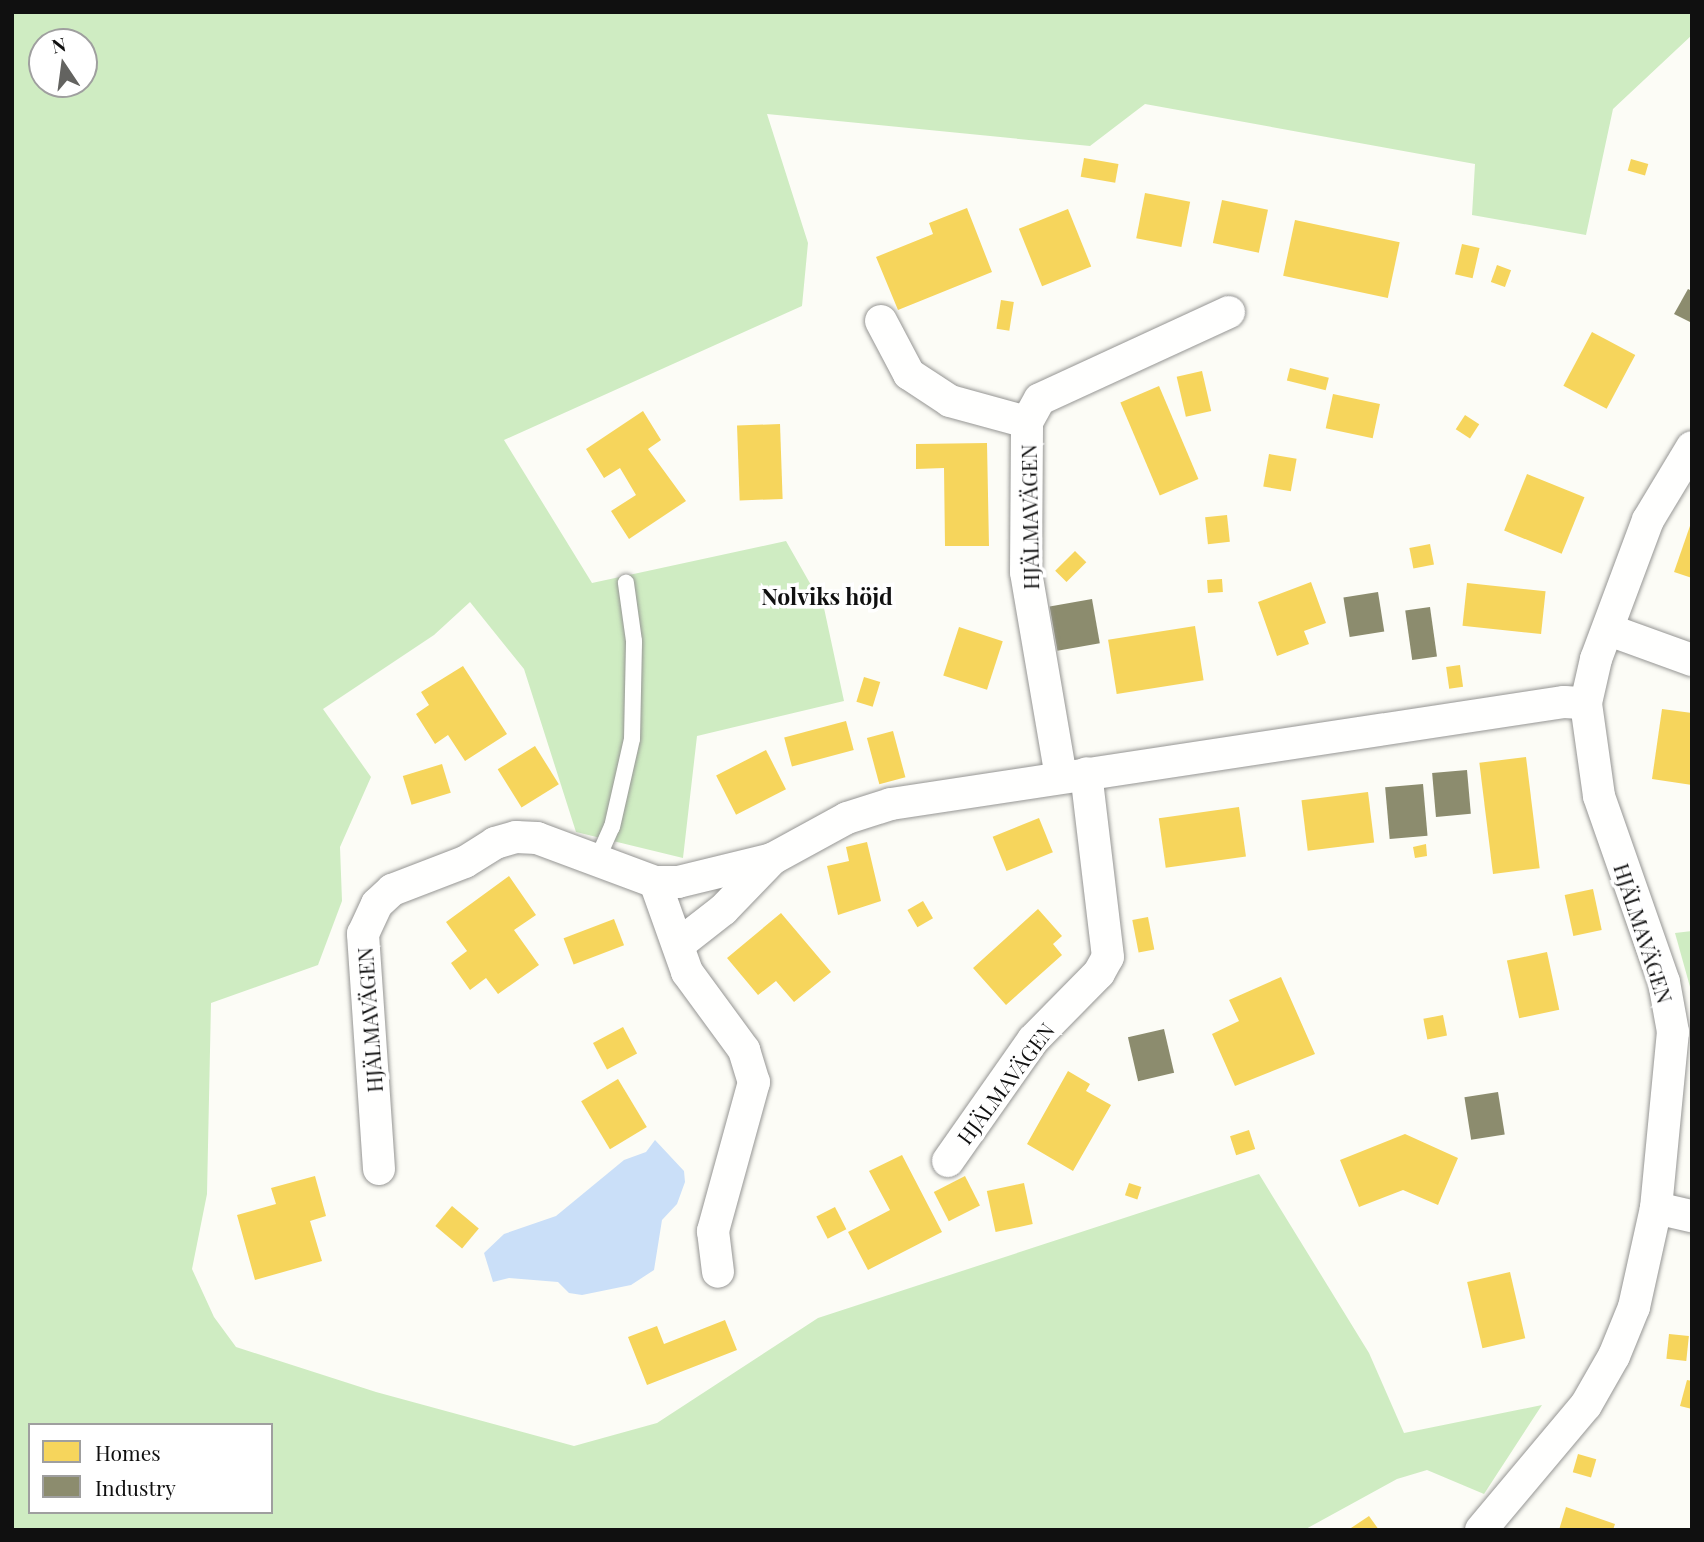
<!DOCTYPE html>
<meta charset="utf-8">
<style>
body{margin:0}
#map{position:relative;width:1704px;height:1542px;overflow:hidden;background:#fcfcf6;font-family:"Playfair Display",serif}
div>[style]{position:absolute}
.forest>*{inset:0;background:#cfecc2}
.water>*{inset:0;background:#cadff8}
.homes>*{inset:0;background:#f6d55c;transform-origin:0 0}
.industry>*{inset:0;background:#8c8c6e;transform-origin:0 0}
.roads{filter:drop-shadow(0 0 2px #969694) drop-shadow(0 0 2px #969694)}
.lane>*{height:16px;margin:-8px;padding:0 8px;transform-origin:8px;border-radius:8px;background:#fffffe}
.street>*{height:32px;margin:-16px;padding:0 16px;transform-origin:16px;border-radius:16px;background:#fffffe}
span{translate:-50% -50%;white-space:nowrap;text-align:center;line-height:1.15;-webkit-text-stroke:7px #fff;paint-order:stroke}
.street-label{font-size:21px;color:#101010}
.neighbourhood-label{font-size:23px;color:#101010;font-weight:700}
.frame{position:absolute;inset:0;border:14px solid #101010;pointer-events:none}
.legend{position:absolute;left:28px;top:1423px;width:245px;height:91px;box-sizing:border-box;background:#fff;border:2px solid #9f9f9f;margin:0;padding:9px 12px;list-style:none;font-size:21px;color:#101010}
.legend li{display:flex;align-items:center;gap:14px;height:35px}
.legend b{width:35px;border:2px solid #9f9f9f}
.north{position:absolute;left:28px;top:28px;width:70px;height:70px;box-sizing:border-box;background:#fff;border:2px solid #9f9f9f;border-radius:50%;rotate:347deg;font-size:19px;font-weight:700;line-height:28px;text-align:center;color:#101010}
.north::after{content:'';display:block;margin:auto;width:24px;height:32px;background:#636360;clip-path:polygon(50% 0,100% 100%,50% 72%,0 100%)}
</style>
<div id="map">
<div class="forest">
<div style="clip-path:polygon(evenodd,12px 12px,1692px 12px,1692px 35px,1613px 109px,1586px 235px,1472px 215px,1475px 164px,1145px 104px,1090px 146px,767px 114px,808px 243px,802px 306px,504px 440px,592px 583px,786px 541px,824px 608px,844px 701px,697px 736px,683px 858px,576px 832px,524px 669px,470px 602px,434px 635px,323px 709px,371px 777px,340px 847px,342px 901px,318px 965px,211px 1003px,207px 1194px,192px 1269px,214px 1317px,236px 1347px,376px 1392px,574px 1446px,657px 1423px,818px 1318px,1259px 1174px,1369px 1353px,1404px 1433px,1542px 1405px,1484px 1494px,1427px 1470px,1397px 1479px,1304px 1530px,12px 1530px,12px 12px,42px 42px,84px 42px,84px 84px,42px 84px,42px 42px,12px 12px,30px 1425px,271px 1425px,271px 1512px,30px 1512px,30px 1425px)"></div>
<div style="clip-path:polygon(1692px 931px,1692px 994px,1675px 933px)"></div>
</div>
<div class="water">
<div style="clip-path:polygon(655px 1140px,684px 1171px,685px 1182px,677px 1204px,662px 1220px,654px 1270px,631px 1285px,582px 1295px,569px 1293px,558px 1282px,509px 1278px,493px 1282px,484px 1253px,504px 1234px,556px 1216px,624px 1160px,646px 1152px)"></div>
</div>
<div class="homes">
<div style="left:1084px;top:158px;width:35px;height:19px;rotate:10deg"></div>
<div style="left:1631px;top:159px;width:18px;height:12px;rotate:16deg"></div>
<div style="left:1145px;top:193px;width:46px;height:46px;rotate:11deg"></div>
<div style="left:1222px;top:200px;width:47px;height:44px;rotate:12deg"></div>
<div style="clip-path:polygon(967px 208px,992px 272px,898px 310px,876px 257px,933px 234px,929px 223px)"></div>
<div style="left:1068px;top:209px;width:62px;height:53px;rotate:68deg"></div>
<div style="left:1295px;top:220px;width:107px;height:57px;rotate:12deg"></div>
<div style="left:1462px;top:244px;width:18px;height:31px;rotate:13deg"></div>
<div style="left:1497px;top:265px;width:15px;height:18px;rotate:20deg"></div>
<div style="left:1001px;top:300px;width:13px;height:29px;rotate:9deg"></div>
<div style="left:1592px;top:332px;width:49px;height:61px;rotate:28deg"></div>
<div style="left:1290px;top:368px;width:40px;height:13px;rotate:14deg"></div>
<div style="left:1202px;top:371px;width:41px;height:26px;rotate:77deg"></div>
<div style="left:1159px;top:386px;width:101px;height:42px;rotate:67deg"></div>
<div style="left:1333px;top:394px;width:48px;height:35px;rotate:12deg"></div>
<div style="clip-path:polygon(643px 411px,661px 440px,648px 449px,686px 501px,629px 539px,611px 511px,636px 495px,620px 468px,604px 478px,586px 449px)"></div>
<div style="left:1465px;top:415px;width:17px;height:17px;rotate:33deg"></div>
<div style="left:780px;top:424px;width:75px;height:43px;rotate:88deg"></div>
<div style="clip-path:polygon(987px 443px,989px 546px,945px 546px,944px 468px,916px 469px,916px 444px)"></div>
<div style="left:1269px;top:454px;width:28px;height:33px;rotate:10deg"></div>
<div style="left:1527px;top:474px;width:62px;height:61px;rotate:22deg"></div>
<div style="left:1227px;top:515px;width:27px;height:22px;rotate:84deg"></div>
<div style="clip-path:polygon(1691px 523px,1692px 523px,1692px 578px,1674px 572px)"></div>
<div style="left:1430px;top:544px;width:21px;height:21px;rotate:79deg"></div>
<div style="left:1075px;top:551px;width:16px;height:28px;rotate:45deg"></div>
<div style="left:1222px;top:579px;width:13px;height:15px;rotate:86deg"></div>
<div style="clip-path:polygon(1311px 582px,1326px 623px,1304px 631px,1309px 644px,1277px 656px,1258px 602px)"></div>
<div style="left:1467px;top:583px;width:79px;height:43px;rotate:6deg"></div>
<div style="left:1195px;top:626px;width:55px;height:88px;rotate:81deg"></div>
<div style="left:959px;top:627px;width:46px;height:51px;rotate:18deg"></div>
<div style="left:1460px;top:665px;width:22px;height:14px;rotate:82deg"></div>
<div style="clip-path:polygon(463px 666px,507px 734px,465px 761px,448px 735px,435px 744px,416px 714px,429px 705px,421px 692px)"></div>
<div style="left:864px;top:677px;width:17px;height:26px;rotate:17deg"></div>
<div style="clip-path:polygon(1662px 709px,1692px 713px,1692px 785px,1652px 779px)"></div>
<div style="left:846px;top:721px;width:30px;height:64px;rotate:75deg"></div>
<div style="left:893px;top:731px;width:48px;height:27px;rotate:75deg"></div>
<div style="left:535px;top:746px;width:45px;height:44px;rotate:58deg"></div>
<div style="left:766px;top:750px;width:44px;height:56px;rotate:63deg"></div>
<div style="left:1526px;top:757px;width:112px;height:47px;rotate:83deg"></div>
<div style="left:442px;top:764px;width:30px;height:41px;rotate:73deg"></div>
<div style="left:1368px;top:792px;width:51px;height:67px;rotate:83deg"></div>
<div style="left:1239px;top:807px;width:50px;height:81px;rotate:82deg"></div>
<div style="left:1039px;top:818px;width:37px;height:50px;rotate:68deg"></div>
<div style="clip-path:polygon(867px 842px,881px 901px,838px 915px,827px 866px,849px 861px,846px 847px)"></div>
<div style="clip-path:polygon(1426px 844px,1427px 856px,1415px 858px,1413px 847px)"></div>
<div style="clip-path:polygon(509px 876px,536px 915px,514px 930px,539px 965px,498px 994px,486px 978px,470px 990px,451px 963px,467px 951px,446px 922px)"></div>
<div style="left:1593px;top:889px;width:42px;height:29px;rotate:78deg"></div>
<div style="left:923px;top:901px;width:20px;height:18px;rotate:60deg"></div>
<div style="clip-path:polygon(1038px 909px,1062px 936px,1053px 944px,1062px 955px,1006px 1005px,973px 968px)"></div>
<div style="clip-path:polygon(781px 913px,831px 972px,794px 1002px,776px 981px,758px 995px,727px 958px)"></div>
<div style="left:1148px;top:917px;width:33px;height:16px;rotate:79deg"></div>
<div style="left:614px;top:919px;width:28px;height:54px;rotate:69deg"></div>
<div style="left:1547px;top:952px;width:59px;height:41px;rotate:78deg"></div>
<div style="clip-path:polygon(1281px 977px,1315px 1054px,1235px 1086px,1212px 1034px,1239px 1021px,1229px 1000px)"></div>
<div style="left:1443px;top:1015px;width:21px;height:20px;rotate:79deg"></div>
<div style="left:623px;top:1027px;width:30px;height:34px;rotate:62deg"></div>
<div style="clip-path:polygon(1068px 1071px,1090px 1084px,1086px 1091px,1111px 1105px,1073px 1171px,1027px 1144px)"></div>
<div style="left:618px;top:1079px;width:56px;height:43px;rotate:59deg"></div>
<div style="left:1249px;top:1130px;width:20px;height:20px;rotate:72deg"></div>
<div style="clip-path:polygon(1405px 1134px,1458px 1158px,1438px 1205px,1403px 1190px,1359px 1207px,1340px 1160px)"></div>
<div style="clip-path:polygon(902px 1155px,942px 1232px,868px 1270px,848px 1232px,890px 1210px,869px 1171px)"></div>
<div style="clip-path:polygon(315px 1176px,326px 1216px,310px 1221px,322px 1261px,255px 1280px,237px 1215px,276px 1204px,271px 1188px)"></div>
<div style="left:965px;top:1176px;width:33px;height:35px;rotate:63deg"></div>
<div style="left:1024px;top:1183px;width:42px;height:38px;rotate:78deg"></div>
<div style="left:1129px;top:1183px;width:13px;height:13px;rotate:18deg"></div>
<div style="left:452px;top:1206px;width:35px;height:26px;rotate:40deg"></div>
<div style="left:835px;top:1207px;width:25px;height:21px;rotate:63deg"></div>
<div style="left:1510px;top:1272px;width:68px;height:44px;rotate:77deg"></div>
<div style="clip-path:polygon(725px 1320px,737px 1350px,647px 1385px,628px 1337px,657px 1326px,664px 1344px)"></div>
<div style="left:1669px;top:1334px;width:20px;height:25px;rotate:6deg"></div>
<div style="clip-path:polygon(1687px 1380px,1692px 1381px,1692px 1409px,1680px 1406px)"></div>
<div style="left:1578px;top:1454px;width:19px;height:19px;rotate:16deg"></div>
<div style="clip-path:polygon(1566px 1507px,1615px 1524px,1613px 1530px,1559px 1530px)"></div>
<div style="clip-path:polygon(1369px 1516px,1379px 1530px,1348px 1530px)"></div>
</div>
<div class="industry">
<div style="clip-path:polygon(1688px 289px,1692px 291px,1692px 323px,1674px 314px)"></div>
<div style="left:1378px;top:592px;width:40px;height:35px;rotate:81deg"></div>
<div style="left:1092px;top:599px;width:45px;height:43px;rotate:80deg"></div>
<div style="left:1430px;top:607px;width:50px;height:25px;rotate:82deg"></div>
<div style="left:1467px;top:770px;width:44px;height:35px;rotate:85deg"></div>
<div style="left:1423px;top:784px;width:52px;height:38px;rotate:85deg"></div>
<div style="left:1164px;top:1029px;width:45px;height:37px;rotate:77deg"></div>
<div style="left:1498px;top:1092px;width:43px;height:34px;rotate:81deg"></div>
</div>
<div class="roads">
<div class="lane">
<div style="left:597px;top:860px;width:36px;rotate:-66deg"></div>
<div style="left:612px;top:827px;width:90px;rotate:-77.2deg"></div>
<div style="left:632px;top:739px;width:98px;rotate:-88.8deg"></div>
<div style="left:634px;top:641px;width:59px;rotate:-97.9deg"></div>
</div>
<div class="street">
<div style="left:881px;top:321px;width:60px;rotate:62.2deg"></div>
<div style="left:909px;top:374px;width:49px;rotate:33.4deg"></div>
<div style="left:950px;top:401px;width:80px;rotate:15.3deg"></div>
<div style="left:1609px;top:630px;width:88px;rotate:19.9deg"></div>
<div style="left:1061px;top:777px;width:208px;rotate:-99.7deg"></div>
<div style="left:1026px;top:572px;width:150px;rotate:-89.6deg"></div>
<div style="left:1027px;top:422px;width:26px;rotate:-61deg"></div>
<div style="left:1040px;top:399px;width:208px;rotate:-24.7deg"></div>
<div style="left:655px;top:882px;width:96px;rotate:70.4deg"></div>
<div style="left:687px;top:972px;width:97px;rotate:53.8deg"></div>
<div style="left:744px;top:1050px;width:34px;rotate:73deg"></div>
<div style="left:754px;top:1082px;width:155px;rotate:105.4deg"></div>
<div style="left:713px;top:1231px;width:41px;rotate:83deg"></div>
<div style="left:678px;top:945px;width:57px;rotate:-37.9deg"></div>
<div style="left:723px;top:910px;width:71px;rotate:-46.1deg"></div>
<div style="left:948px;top:1161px;width:148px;rotate:-54.9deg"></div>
<div style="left:1033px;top:1040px;width:94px;rotate:-45.4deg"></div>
<div style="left:1099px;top:973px;width:18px;rotate:-61deg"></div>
<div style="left:1108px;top:957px;width:185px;rotate:-96.8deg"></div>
<div style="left:379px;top:1169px;width:236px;rotate:-93.9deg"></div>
<div style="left:363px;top:934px;width:33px;rotate:-65deg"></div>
<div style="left:377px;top:904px;width:21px;rotate:-43deg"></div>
<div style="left:392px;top:890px;width:78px;rotate:-21deg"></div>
<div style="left:465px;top:862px;width:36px;rotate:-32deg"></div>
<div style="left:495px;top:843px;width:22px;rotate:-16deg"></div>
<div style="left:516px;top:837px;width:21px;rotate:3deg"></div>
<div style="left:537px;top:838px;width:126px;rotate:20.4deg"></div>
<div style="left:655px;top:882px;width:23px"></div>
<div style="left:678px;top:882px;width:97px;rotate:-13.7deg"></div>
<div style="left:772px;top:859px;width:85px;rotate:-28.7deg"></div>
<div style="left:847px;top:818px;width:46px;rotate:-17.7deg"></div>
<div style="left:891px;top:804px;width:681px;rotate:-8.62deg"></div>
<div style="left:1564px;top:702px;width:22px;rotate:3deg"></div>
<div style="left:1656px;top:1208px;width:37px;rotate:13deg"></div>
<div style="left:1481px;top:1530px;width:163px;rotate:-50deg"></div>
<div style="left:1586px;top:1405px;width:56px;rotate:-60.3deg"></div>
<div style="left:1614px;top:1356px;width:53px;rotate:-67.8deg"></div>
<div style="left:1634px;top:1307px;width:101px;rotate:-77.5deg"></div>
<div style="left:1656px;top:1208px;width:177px;rotate:-84.5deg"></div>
<div style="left:1673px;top:1032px;width:51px;rotate:-100.2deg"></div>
<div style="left:1664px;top:982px;width:197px;rotate:-109.3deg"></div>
<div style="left:1599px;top:796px;width:94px;rotate:-98deg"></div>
<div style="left:1586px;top:703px;width:45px;rotate:-77.2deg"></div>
<div style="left:1596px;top:659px;width:148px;rotate:-69.5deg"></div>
<div style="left:1648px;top:520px;width:85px;rotate:-58.9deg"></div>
</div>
</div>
<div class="street-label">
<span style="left:1029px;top:517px;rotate:-91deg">HJÄLMAVÄGEN</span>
<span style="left:1644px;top:933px;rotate:72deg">HJÄLMAVÄGEN</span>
<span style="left:369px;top:1020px;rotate:-94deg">HJÄLMAVÄGEN</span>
<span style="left:1005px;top:1083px;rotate:-53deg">HJÄLMAVÄGEN</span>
</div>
<div class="neighbourhood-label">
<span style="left:827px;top:596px">Nolviks höjd</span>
</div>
<div class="frame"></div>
<ul class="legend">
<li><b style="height:19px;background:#f6d55c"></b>Homes</li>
<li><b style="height:19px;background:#8c8c6e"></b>Industry</li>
</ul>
<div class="north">N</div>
</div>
